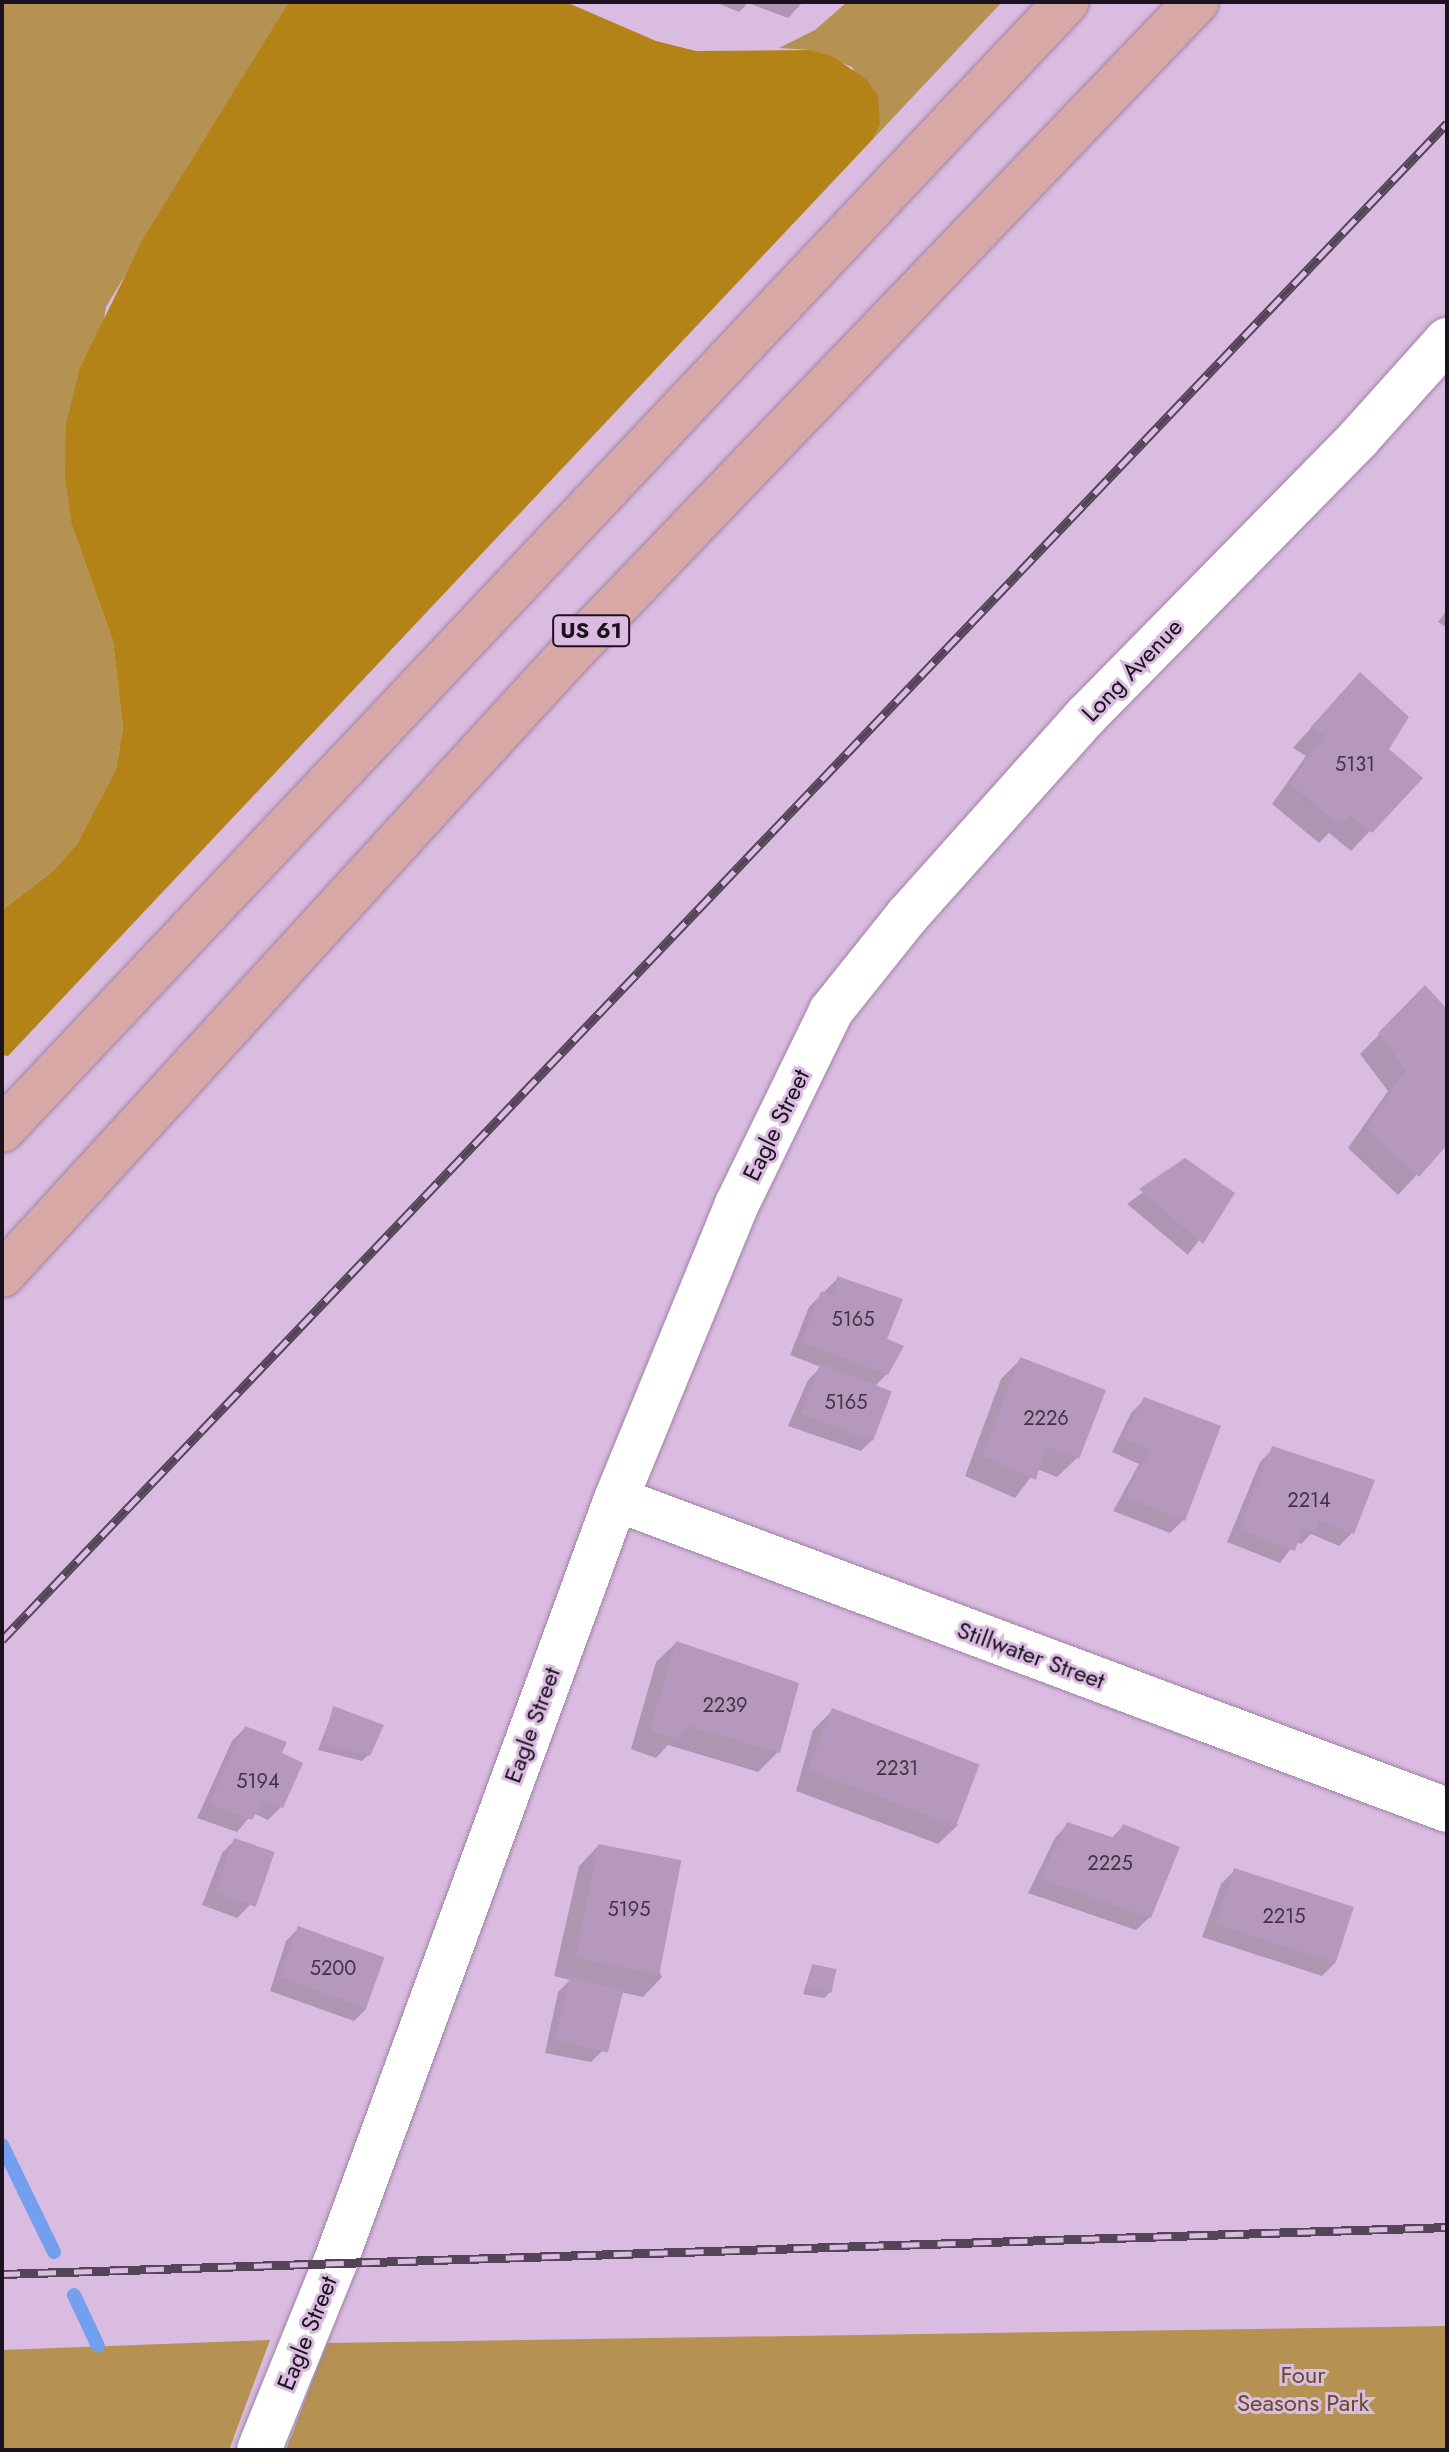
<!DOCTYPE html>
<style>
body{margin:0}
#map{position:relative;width:1449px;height:2452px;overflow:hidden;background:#dabce0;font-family:Jost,sans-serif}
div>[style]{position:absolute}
.green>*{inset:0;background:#b59152}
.forest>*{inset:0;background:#b38318}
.shadow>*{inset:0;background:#0003}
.stream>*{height:14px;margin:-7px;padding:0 7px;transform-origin:7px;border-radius:7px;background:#729fee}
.building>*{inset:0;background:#b598bb;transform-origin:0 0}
.roads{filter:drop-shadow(0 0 2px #9f82a4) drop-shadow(0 0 2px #9f82a4)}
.minor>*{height:44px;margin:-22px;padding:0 22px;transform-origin:22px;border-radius:22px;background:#fff}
.major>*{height:44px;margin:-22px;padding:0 22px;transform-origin:22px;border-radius:22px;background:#d8a8a7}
.rail>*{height:9px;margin-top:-4.5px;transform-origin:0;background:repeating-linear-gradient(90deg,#dabce0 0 18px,#544458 0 36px);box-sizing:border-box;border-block:2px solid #544458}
span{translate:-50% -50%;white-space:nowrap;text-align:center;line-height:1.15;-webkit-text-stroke:6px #dabce0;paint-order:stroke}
.number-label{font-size:20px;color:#423345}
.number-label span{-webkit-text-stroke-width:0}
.shield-label span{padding:2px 6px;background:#dabce0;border:2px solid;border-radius:6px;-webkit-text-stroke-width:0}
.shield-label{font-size:22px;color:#1c111e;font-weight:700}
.street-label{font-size:24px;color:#1c111e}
.park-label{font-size:24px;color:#644e27}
.frame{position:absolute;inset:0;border:4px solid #1c111e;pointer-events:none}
</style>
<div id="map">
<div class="green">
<div style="clip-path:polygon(2px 2px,289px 2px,106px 307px,72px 526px,113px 641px,123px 728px,116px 769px,77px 844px,52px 872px,2px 910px)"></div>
<div style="clip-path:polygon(847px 2px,1002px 2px,873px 139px,880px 125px,852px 67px,810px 50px,779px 48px,815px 30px)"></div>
<div style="clip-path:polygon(1447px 2326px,1447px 2450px,286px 2450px,327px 2343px)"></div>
<div style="clip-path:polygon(270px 2340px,229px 2450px,2px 2450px,2px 2350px)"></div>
</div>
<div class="forest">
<div style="clip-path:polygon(289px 2px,566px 2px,656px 41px,696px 51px,810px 50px,832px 56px,867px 80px,878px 96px,880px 125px,873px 139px,8px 1056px,2px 1055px,2px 910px,52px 872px,77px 844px,116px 769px,123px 728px,113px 641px,72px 526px,65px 477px,66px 424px,80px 368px,143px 239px)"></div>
</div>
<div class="shadow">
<div style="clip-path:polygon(715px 2px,803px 2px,788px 18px,748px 3px,739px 12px)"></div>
<div style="clip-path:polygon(1447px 610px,1447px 628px,1438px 622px)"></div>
<div style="clip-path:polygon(1341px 694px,1386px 750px,1420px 778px,1351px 851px,1329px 833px,1319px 843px,1272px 804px,1306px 756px,1293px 748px)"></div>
<div style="clip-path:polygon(1425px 988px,1447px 1012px,1447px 1142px,1398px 1195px,1348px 1148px,1388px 1091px,1360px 1054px)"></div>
<div style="clip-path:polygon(1185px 1161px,1233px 1194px,1188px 1255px,1127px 1204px)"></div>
<div style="clip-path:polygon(837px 1279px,884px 1340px,887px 1374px,874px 1387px,874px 1438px,861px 1451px,788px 1426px,808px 1380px,821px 1367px,790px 1355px,809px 1307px)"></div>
<div style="clip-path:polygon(1021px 1359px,1077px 1458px,1057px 1477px,1037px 1469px,1015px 1498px,965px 1476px,1001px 1379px)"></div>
<div style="clip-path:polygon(1144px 1400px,1183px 1520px,1170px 1533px,1113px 1511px,1139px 1464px,1112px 1452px,1131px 1413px)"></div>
<div style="clip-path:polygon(1273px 1449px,1352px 1533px,1339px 1546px,1311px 1534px,1301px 1544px,1296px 1542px,1280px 1563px,1227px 1542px,1260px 1462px)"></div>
<div style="clip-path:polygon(676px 1643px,778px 1752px,758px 1772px,668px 1745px,656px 1758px,631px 1749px,656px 1662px)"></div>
<div style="clip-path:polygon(334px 1708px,368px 1755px,362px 1761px,318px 1750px)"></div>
<div style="clip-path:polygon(832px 1711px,958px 1825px,938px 1844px,796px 1791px,813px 1730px)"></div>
<div style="clip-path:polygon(245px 1728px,280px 1754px,281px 1807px,268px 1820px,253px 1813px,237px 1832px,197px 1818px,232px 1741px)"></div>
<div style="clip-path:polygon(1068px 1824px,1111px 1839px,1123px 1826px,1150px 1917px,1136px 1930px,1028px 1893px,1055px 1838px)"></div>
<div style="clip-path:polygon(235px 1840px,250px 1905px,237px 1918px,202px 1905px,222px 1853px)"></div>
<div style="clip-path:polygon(598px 1846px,662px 1977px,643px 1997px,620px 1992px,604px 2049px,591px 2062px,545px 2053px,558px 1992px,570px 1980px,554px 1976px,579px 1866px)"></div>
<div style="clip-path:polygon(1234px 1871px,1335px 1963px,1322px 1976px,1202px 1937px,1221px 1884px)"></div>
<div style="clip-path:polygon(299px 1928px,367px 2008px,354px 2021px,270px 1991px,286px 1941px)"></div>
<div style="clip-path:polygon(812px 1966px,830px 1992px,824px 1998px,803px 1994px)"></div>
</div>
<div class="stream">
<div style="left:2px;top:2145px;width:119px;rotate:64.1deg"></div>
<div style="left:74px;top:2295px;width:56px;rotate:64.8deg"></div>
</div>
<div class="building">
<div style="clip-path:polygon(1360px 672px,1409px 717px,1389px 749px,1423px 778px,1372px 833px,1350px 815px,1340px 825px,1290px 784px,1324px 735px,1311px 727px)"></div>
<div style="clip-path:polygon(1425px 985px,1447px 1009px,1447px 1145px,1419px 1177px,1366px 1128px,1406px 1070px,1378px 1033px)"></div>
<div style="clip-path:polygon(1185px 1158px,1235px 1193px,1203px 1244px,1139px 1189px)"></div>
<div style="clip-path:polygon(837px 1276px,903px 1299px,887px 1339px,904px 1346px,888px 1375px,802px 1342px,821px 1291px,835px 1296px)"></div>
<div style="clip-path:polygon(1020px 1357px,1106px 1390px,1079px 1459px,1045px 1446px,1036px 1480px,983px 1456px)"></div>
<div style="left:820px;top:1364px;width:77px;height:53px;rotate:21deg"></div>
<div style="clip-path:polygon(1144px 1397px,1221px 1426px,1185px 1521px,1125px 1497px,1150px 1450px,1123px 1438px)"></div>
<div style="clip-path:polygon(1272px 1446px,1375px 1480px,1354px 1534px,1320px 1520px,1316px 1532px,1303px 1527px,1295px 1551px,1239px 1529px)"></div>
<div style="clip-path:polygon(676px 1641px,799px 1683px,780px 1753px,688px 1726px,677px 1739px,650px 1730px)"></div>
<div style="clip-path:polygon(333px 1706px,384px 1725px,370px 1756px,323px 1744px)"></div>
<div style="left:832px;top:1708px;width:158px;height:66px;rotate:21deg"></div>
<div style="clip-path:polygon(245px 1726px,287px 1742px,282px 1753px,303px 1763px,283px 1808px,263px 1799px,252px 1820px,209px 1804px)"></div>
<div style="clip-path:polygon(1067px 1822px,1115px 1838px,1123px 1824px,1180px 1847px,1151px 1918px,1040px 1879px)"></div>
<div style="left:234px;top:1838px;width:43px;height:58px;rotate:19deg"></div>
<div style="left:598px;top:1844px;width:85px;height:116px;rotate:11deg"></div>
<div style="left:1234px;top:1868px;width:126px;height:59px;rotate:18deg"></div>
<div style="left:298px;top:1926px;width:92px;height:54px;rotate:20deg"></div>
<div style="left:812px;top:1964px;width:25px;height:24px;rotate:12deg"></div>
<div style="left:570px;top:1977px;width:55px;height:64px;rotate:14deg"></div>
</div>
<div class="roads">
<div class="minor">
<div style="left:616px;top:1499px;width:887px;rotate:20.52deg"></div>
<div style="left:259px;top:2450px;width:202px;rotate:-67.9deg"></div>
<div style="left:335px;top:2263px;width:814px;rotate:-69.81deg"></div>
<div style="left:616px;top:1499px;width:319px;rotate:-67.7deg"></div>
<div style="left:737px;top:1204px;width:215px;rotate:-64deg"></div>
<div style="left:831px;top:1011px;width:122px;rotate:-51.3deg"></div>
<div style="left:907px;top:916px;width:270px;rotate:-48.2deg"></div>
<div style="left:1087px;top:715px;width:388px;rotate:-45.5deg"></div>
<div style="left:1359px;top:438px;width:132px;rotate:-48.1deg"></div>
</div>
<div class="major">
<div style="left:2px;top:1130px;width:1551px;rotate:-46.67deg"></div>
<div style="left:2px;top:1275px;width:839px;rotate:-47.56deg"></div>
<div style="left:568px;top:656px;width:907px;rotate:-46.16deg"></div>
</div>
</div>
<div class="rail">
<div style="left:2px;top:1640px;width:2095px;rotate:-46.39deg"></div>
<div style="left:2px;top:2274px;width:1446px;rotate:-1.86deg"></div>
</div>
<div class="number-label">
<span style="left:1355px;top:764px">5131</span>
<span style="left:853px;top:1319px">5165</span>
<span style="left:846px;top:1402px">5165</span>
<span style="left:1046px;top:1418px">2226</span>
<span style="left:1309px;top:1500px">2214</span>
<span style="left:725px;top:1705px">2239</span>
<span style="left:897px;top:1768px">2231</span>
<span style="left:258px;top:1781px">5194</span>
<span style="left:1110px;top:1863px">2225</span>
<span style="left:629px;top:1909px">5195</span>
<span style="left:1284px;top:1916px">2215</span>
<span style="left:333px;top:1968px">5200</span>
</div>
<div class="shield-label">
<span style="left:591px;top:631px">US 61</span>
</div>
<div class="street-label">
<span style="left:1132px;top:670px;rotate:-46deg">Long Avenue</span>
<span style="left:776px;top:1125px;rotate:-64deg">Eagle Street</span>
<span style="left:1031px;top:1655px;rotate:20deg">Stillwater Street</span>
<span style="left:532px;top:1725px;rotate:-70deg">Eagle Street</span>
<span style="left:307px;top:2333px;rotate:-68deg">Eagle Street</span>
</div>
<div class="park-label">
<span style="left:1303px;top:2389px">Four<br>Seasons Park</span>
</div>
<div class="frame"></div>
</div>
